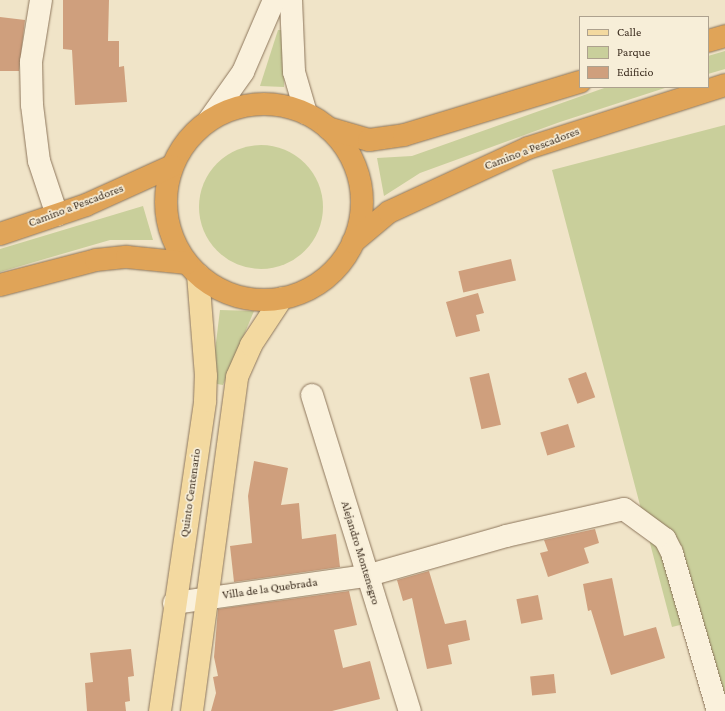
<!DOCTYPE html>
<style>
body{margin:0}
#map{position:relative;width:725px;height:711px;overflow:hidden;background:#f0e4c8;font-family:"Crimson Pro",serif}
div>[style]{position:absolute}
.green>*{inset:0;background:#c9cf9b}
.round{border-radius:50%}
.building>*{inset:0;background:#cf9f7d;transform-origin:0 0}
.roads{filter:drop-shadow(0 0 1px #8d765c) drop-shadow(0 0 1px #8d765c)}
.minor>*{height:22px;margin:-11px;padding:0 11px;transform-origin:11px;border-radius:11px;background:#faf1dc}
.major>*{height:22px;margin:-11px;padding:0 11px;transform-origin:11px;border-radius:11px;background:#f3d9a0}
.highway>*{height:22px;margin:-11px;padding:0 11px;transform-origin:11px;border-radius:11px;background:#e0a458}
.highway>.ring{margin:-11px;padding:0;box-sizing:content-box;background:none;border:22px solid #e0a458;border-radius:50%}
span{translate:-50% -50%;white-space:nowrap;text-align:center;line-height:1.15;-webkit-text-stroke:3.5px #f7eed8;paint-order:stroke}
.street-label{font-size:12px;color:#3d2e20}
.legend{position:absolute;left:579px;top:16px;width:130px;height:72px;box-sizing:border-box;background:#f7eed8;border:1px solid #ada18e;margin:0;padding:5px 7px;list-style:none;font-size:12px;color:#3d2e20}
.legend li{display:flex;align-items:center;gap:8px;height:20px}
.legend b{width:20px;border:1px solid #ada18e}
</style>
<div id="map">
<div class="green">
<div style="clip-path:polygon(278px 30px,285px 30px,284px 87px,260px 86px)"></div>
<div style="clip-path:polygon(725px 51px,725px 69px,708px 74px,708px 56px)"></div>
<div style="clip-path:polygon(607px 87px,668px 87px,560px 122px,420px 173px,384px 196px,377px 158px,412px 156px)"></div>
<div style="clip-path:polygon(725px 125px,725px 705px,696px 621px,672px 627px,552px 170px)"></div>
<div class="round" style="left:199px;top:145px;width:124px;height:124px"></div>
<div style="clip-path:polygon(143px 206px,153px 240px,110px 240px,0 272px,0 249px)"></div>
<div style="clip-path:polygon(220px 310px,254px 311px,223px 385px,211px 383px)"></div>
</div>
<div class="building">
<div style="clip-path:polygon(63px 0,109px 0,108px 41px,119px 41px,119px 67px,124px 66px,127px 102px,75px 105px,72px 50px,63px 49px)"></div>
<div style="clip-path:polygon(0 17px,25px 20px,19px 71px,0 71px)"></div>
<div style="left:511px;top:259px;width:22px;height:54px;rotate:77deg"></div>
<div style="clip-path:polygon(478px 293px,484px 313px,476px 315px,480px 331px,456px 337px,446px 302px)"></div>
<div style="left:586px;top:372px;width:27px;height:19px;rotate:70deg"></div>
<div style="left:489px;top:373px;width:53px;height:20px;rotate:77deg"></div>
<div style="left:568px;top:424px;width:24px;height:29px;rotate:73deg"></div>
<div style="clip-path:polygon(254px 461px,288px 468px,281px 505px,299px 503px,302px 539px,336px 534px,340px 567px,234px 582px,230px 546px,252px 543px,248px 496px)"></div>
<div style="clip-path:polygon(595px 529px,599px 543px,584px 548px,589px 563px,548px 577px,540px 553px,548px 551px,544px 540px)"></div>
<div style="clip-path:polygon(429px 571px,445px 624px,466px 620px,470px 640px,448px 645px,452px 664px,427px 669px,412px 598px,403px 601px,397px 580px)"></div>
<div style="clip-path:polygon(612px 578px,624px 636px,656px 627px,665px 658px,611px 675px,591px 610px,588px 611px,583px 584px)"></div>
<div style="clip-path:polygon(349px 591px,357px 625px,334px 630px,343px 668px,370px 661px,380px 699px,332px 711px,211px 711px,216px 693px,213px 677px,218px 676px,214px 657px,218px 609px)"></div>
<div style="left:538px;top:595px;width:25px;height:22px;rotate:79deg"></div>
<div style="clip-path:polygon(131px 649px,134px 676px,128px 677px,130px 701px,125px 702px,126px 711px,87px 711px,85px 683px,93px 682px,90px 653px)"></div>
<div style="left:554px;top:674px;width:19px;height:24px;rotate:84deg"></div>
</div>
<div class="roads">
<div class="minor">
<div style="left:41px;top:0;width:63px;rotate:99.2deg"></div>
<div style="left:31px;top:62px;width:43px;rotate:88.7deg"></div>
<div style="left:32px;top:105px;width:56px;rotate:82.9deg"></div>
<div style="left:39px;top:161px;width:57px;rotate:71.6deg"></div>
<div style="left:291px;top:0;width:72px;rotate:87.6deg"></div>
<div style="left:294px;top:72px;width:43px;rotate:73.7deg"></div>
<div style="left:209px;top:120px;width:59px;rotate:-54.7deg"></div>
<div style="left:243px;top:72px;width:78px;rotate:-66.7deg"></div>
<div style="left:312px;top:395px;width:331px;rotate:72.8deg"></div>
<div style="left:174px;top:603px;width:194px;rotate:-8deg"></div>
<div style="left:366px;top:576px;width:146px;rotate:-15.9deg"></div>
<div style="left:506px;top:536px;width:121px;rotate:-12.9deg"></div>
<div style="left:624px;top:509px;width:51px;rotate:36.2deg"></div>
<div style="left:665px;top:539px;width:16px;rotate:63deg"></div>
<div style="left:672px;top:553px;width:165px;rotate:73.8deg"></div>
</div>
<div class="major">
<div style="left:160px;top:711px;width:313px;rotate:-81.7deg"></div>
<div style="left:205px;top:401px;width:25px;rotate:-88deg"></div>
<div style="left:206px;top:376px;width:102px;rotate:-94.5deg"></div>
<div style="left:192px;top:711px;width:337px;rotate:-82.3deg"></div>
<div style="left:237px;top:377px;width:35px;rotate:-66deg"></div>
<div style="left:251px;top:345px;width:56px;rotate:-56.6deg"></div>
</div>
<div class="highway">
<div style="left:708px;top:41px;width:18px;rotate:-16deg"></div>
<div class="ring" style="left:166px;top:104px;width:174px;height:174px"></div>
<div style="left:328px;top:128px;width:43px;rotate:16.3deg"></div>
<div style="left:369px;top:140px;width:35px;rotate:-8deg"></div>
<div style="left:404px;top:135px;width:184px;rotate:-16.8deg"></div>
<div style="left:0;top:234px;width:91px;rotate:-18.6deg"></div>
<div style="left:86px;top:205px;width:94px;rotate:-24.4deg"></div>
<div style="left:353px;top:242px;width:47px;rotate:-39.8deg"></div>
<div style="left:389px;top:212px;width:153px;rotate:-24.7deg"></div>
<div style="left:528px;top:148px;width:207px;rotate:-17.7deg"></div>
<div style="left:0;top:285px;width:99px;rotate:-14.6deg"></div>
<div style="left:96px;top:260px;width:31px;rotate:-6deg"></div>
<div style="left:127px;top:257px;width:60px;rotate:5.7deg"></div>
</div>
</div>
<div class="street-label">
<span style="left:532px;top:149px;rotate:-21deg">Camino a Pescadores</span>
<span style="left:76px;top:206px;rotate:-21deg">Camino a Pescadores</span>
<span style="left:191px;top:493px;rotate:-82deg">Quinto Centenario</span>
<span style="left:360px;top:553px;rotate:73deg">Alejandro Montenegro</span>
<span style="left:270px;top:589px;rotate:-8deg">Villa de la Quebrada</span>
</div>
<ul class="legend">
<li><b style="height:5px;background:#f3d9a0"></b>Calle</li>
<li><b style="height:11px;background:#c9cf9b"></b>Parque</li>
<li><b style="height:11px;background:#cf9f7d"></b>Edificio</li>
</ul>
</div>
